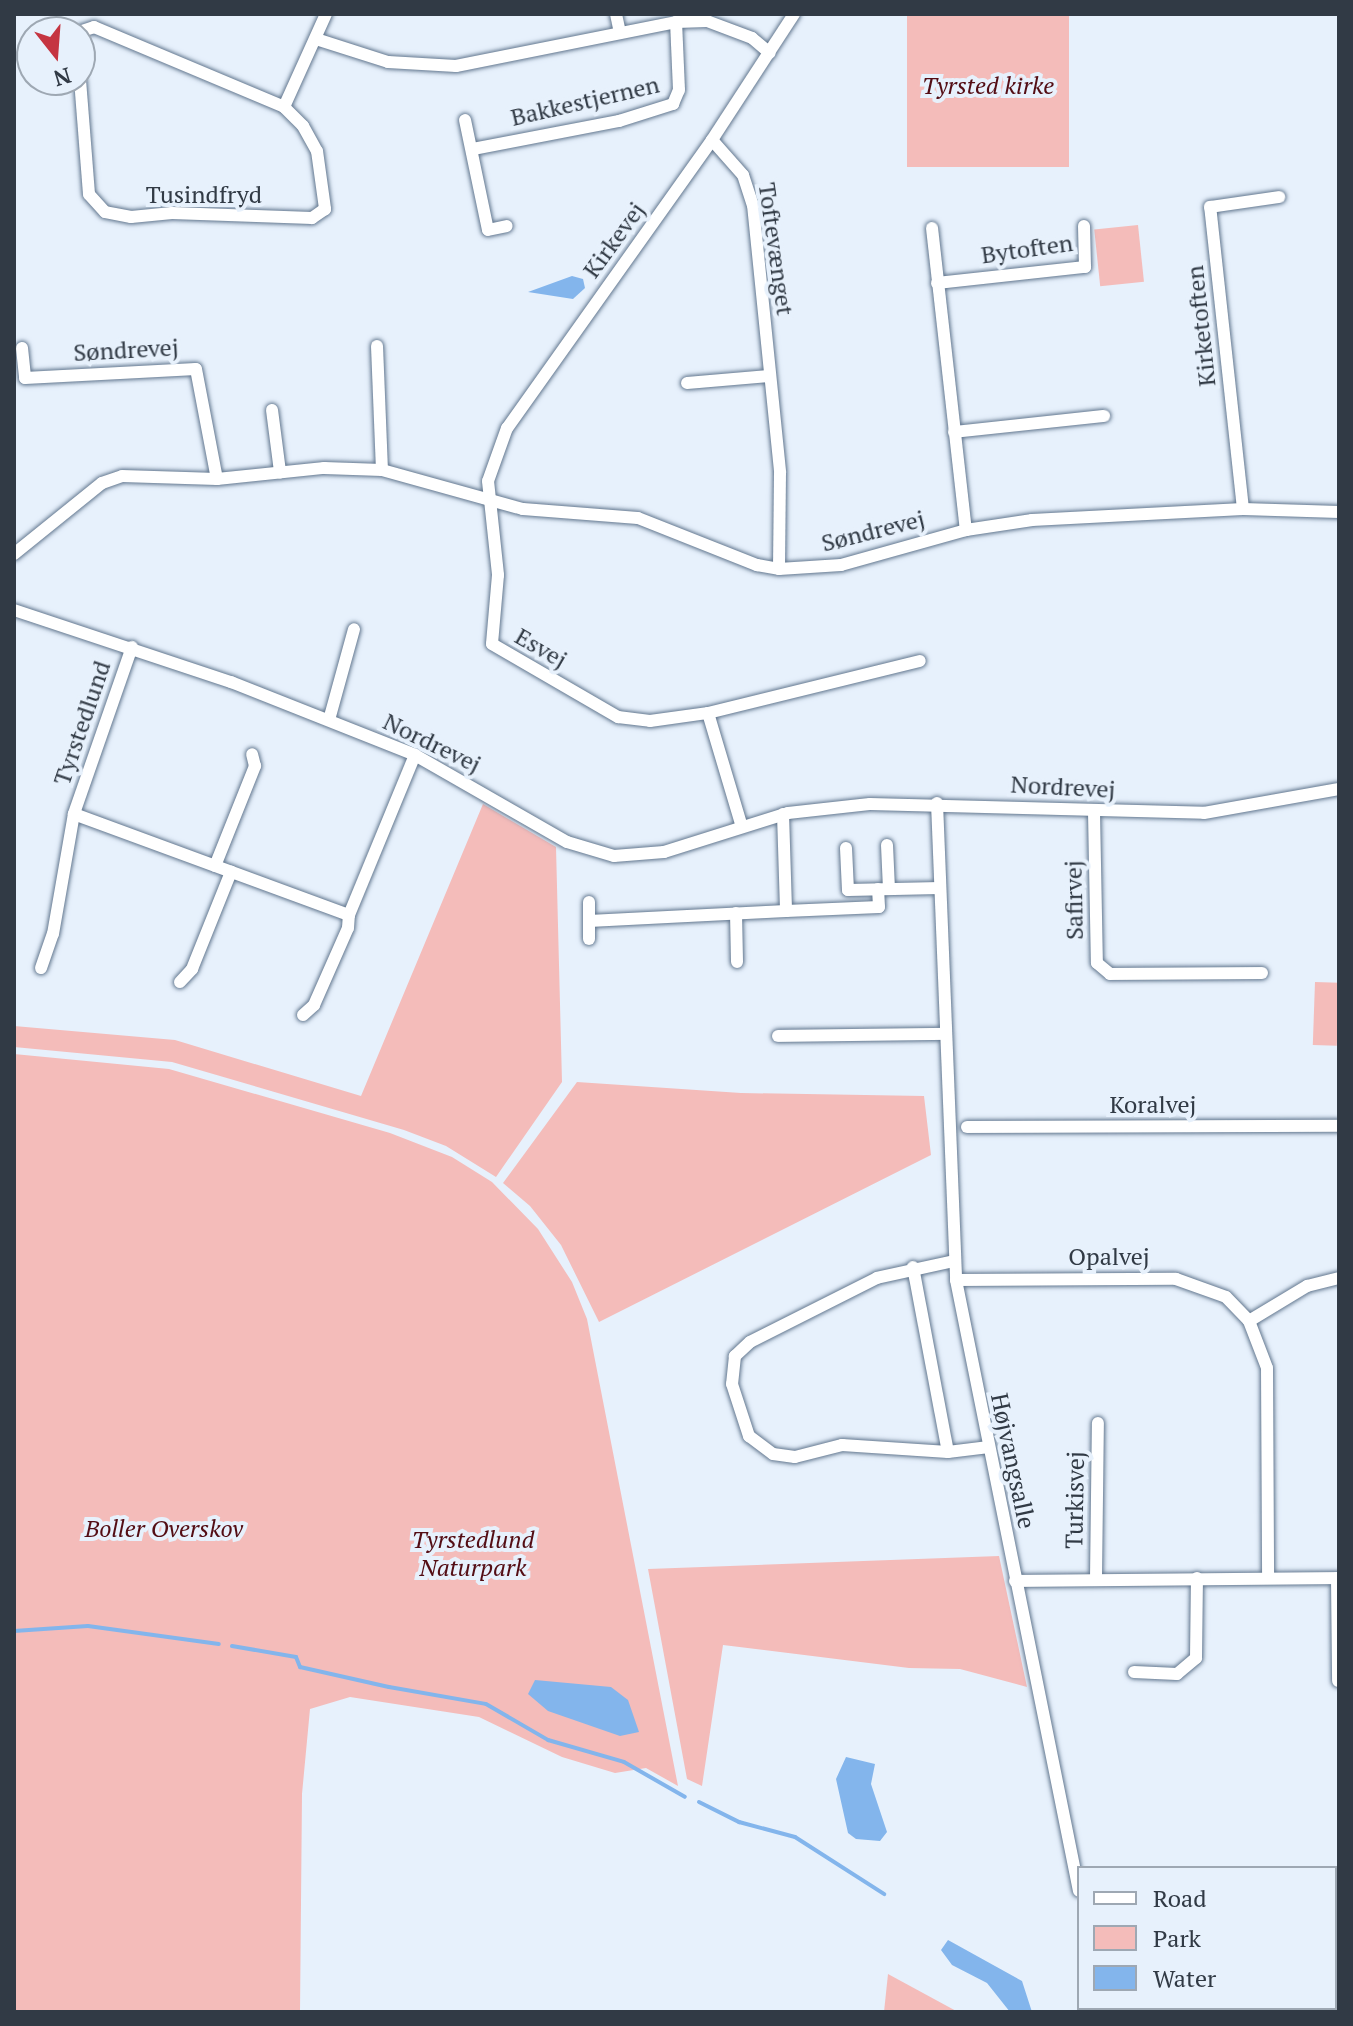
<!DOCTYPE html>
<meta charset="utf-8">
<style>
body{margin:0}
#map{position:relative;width:1353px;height:2026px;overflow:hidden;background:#e7f1fc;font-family:"PT Serif",serif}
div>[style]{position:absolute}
.green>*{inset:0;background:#f4bcba;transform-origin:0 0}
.water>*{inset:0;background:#83b5ec}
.stream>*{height:4px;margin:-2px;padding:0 2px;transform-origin:2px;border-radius:2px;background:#83b5ec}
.roads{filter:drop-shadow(0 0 2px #62778f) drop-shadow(0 0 2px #62778f)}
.minor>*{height:12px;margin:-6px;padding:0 6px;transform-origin:6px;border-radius:6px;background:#fff}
span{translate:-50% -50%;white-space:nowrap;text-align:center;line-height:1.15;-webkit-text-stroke:8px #e7f1fc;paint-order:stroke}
.park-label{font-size:24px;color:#530d14;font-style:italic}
.street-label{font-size:24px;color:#313a45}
.frame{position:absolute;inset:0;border:16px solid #313a45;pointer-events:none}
.legend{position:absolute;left:1077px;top:1866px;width:260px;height:144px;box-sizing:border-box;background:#e7f1fc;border:2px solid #9ea8b3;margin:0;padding:10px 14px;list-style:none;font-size:24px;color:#313a45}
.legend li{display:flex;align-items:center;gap:16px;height:40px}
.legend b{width:40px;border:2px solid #9ea8b3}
.north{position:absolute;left:16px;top:16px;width:80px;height:80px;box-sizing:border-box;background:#e7f1fc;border:2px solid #9ea8b3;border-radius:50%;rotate:163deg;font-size:22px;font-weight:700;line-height:32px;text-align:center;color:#313a45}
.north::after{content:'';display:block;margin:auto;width:28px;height:36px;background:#c53541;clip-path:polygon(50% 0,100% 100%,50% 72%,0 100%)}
</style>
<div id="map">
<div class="green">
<div style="left:907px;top:14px;width:162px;height:153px"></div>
<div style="left:1138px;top:225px;width:57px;height:44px;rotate:84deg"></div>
<div style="clip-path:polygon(483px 804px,556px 847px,562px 1082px,496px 1177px,446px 1146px,404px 1130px,172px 1062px,14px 1047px,14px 1026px,175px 1040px,361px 1096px)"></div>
<div style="left:1315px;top:982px;width:24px;height:63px;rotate:2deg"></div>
<div style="clip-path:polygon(14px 1054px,169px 1069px,390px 1133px,452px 1157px,492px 1182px,538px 1229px,572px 1282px,587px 1319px,678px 1786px,646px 1768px,615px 1773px,562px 1757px,479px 1717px,350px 1697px,310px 1709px,302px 1794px,300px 2012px,14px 2012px)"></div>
<div style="clip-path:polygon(577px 1082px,741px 1093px,924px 1096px,931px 1155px,599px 1322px,561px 1245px,530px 1206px,503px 1183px)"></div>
<div style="clip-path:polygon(999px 1556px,1027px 1687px,960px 1669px,909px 1668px,723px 1645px,702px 1786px,687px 1779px,648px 1569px)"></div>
<div style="clip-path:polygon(888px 1974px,958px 2012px,884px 2012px)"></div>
</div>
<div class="water">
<div style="clip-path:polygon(572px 276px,583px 279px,585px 288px,573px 299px,528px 292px)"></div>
<div style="clip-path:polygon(535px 1680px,611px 1687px,628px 1700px,639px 1732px,620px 1736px,548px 1711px,528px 1694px)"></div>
<div style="clip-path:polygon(846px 1757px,875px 1764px,871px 1784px,887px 1832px,880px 1841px,856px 1839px,848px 1833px,836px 1779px)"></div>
<div style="clip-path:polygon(948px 1940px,1022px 1981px,1032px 2012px,1010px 2012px,987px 1983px,952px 1965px,941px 1950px)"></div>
</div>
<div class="stream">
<div style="left:14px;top:1631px;width:74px;rotate:-3.9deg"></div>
<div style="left:88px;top:1626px;width:132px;rotate:7.8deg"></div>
<div style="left:232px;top:1646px;width:65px;rotate:9.8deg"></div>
<div style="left:296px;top:1657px;width:11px;rotate:68deg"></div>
<div style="left:300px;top:1667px;width:91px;rotate:12.7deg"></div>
<div style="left:389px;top:1687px;width:98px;rotate:9.9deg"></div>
<div style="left:486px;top:1704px;width:72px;rotate:30.1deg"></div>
<div style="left:548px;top:1740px;width:79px;rotate:16.1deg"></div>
<div style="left:624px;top:1762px;width:70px;rotate:29.8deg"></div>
<div style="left:699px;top:1802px;width:45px;rotate:26.6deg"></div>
<div style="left:739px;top:1822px;width:58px;rotate:15deg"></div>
<div style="left:795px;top:1837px;width:106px;rotate:32.6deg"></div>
</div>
<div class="roads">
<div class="minor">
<div style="left:616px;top:14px;width:19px;rotate:78deg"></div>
<div style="left:794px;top:14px;width:150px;rotate:123.1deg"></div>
<div style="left:712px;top:140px;width:354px;rotate:125.4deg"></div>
<div style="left:507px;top:428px;width:56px;rotate:109.7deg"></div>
<div style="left:488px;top:481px;width:95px;rotate:83.9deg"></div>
<div style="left:498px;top:575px;width:69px;rotate:95deg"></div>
<div style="left:492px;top:644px;width:146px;rotate:30.1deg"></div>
<div style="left:618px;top:717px;width:32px;rotate:7deg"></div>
<div style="left:650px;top:721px;width:59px;rotate:-7.9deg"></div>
<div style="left:708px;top:713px;width:218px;rotate:-13.8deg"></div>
<div style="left:79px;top:32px;width:16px;rotate:-18deg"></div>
<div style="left:94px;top:27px;width:206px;rotate:22.8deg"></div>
<div style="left:284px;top:107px;width:27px;rotate:45deg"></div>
<div style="left:303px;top:126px;width:29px;rotate:61deg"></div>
<div style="left:317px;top:151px;width:59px;rotate:82.1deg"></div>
<div style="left:325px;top:209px;width:16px;rotate:145deg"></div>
<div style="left:312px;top:218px;width:140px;rotate:-178deg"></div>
<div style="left:172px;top:213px;width:41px;rotate:174.4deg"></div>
<div style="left:131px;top:217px;width:26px;rotate:-169deg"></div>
<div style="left:105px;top:212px;width:24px;rotate:-132deg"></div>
<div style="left:89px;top:194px;width:114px;rotate:-94.5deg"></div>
<div style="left:316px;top:39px;width:76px;rotate:17.7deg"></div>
<div style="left:388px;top:62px;width:68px;rotate:3.4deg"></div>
<div style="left:456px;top:66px;width:224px;rotate:-11.3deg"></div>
<div style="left:676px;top:22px;width:31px;rotate:-2deg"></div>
<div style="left:707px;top:21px;width:48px;rotate:20.7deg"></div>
<div style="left:752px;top:38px;width:23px;rotate:40deg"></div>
<div style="left:284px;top:107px;width:102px;rotate:-65.7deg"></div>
<div style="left:465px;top:120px;width:112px;rotate:78.2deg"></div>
<div style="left:488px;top:230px;width:19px;rotate:-12deg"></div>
<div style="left:712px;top:140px;width:47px;rotate:48.5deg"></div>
<div style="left:743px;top:175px;width:32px;rotate:72deg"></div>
<div style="left:753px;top:205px;width:269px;rotate:84.2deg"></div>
<div style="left:780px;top:473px;width:96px;rotate:90.6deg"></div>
<div style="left:473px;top:149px;width:149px;rotate:-10.9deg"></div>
<div style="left:619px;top:121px;width:57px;rotate:-17.5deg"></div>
<div style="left:673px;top:104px;width:15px;rotate:-67deg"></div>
<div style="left:679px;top:90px;width:68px;rotate:-92.5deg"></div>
<div style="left:932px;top:228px;width:304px;rotate:83.6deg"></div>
<div style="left:937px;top:283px;width:149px;rotate:-6.2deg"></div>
<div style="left:1085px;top:267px;width:41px;rotate:-91.4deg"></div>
<div style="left:377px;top:346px;width:124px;rotate:87.7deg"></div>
<div style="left:22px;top:348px;width:30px;rotate:84deg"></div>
<div style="left:25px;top:378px;width:171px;rotate:-3deg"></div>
<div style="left:196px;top:369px;width:112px;rotate:79.2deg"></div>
<div style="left:687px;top:383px;width:82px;rotate:-4.9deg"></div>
<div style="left:272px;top:410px;width:63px;rotate:82.6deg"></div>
<div style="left:954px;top:432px;width:151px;rotate:-6.1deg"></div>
<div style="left:1243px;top:509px;width:304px;rotate:-96.2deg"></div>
<div style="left:1210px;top:207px;width:70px;rotate:-8.2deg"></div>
<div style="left:14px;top:554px;width:113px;rotate:-38.9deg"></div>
<div style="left:102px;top:483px;width:21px;rotate:-19deg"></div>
<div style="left:122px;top:476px;width:95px;rotate:1.8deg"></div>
<div style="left:217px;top:479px;width:108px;rotate:-5.9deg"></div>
<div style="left:324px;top:468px;width:58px;rotate:2deg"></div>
<div style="left:382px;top:470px;width:146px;rotate:15.5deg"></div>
<div style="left:523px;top:509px;width:115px;rotate:4.5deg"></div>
<div style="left:638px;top:518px;width:128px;rotate:21.6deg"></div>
<div style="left:757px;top:565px;width:22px;rotate:10deg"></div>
<div style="left:779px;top:569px;width:62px;rotate:-3.7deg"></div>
<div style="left:841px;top:565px;width:130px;rotate:-15.6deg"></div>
<div style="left:966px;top:530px;width:67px;rotate:-8.6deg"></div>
<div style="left:1032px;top:520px;width:211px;rotate:-3deg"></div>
<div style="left:1243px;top:509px;width:96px;rotate:1.8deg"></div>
<div style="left:14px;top:610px;width:229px;rotate:18.4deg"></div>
<div style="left:231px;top:682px;width:198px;rotate:21.6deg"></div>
<div style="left:415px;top:755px;width:175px;rotate:29.8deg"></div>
<div style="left:567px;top:842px;width:49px;rotate:16.6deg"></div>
<div style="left:614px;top:856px;width:50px;rotate:-4.6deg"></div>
<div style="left:664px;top:852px;width:130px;rotate:-17.5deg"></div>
<div style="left:788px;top:813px;width:82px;rotate:-6.3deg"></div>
<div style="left:870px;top:804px;width:334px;rotate:1.5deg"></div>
<div style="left:1204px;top:813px;width:137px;rotate:-10.1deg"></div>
<div style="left:132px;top:647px;width:177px;rotate:109.2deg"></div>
<div style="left:74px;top:814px;width:293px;rotate:20.2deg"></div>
<div style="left:349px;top:915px;width:173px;rotate:-67.6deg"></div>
<div style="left:708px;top:713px;width:116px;rotate:73.4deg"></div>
<div style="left:329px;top:720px;width:94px;rotate:-74.6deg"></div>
<div style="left:937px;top:803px;width:477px;rotate:87.7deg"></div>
<div style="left:956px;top:1280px;width:623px;rotate:78.62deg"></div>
<div style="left:1094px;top:812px;width:151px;rotate:88.9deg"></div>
<div style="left:1097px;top:963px;width:17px;rotate:40deg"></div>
<div style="left:1110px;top:974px;width:152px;rotate:-0.4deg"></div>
<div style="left:783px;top:814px;width:97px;rotate:88.2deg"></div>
<div style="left:786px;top:911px;width:93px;rotate:-2.5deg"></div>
<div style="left:879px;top:907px;width:18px;rotate:-93deg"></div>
<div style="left:887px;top:845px;width:44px;rotate:87.4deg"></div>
<div style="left:846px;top:848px;width:42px;rotate:87.3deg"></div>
<div style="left:848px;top:890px;width:92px;rotate:-1.2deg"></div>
<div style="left:215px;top:866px;width:108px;rotate:-68.2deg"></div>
<div style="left:255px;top:766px;width:12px;rotate:-104deg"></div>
<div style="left:589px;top:902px;width:37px;rotate:90deg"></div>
<div style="left:736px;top:913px;width:49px;rotate:88.8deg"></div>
<div style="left:589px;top:921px;width:197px;rotate:-2.9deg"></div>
<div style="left:41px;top:968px;width:36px;rotate:-71deg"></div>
<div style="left:53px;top:934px;width:122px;rotate:-80.1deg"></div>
<div style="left:180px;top:982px;width:18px;rotate:-47deg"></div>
<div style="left:192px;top:969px;width:105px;rotate:-68.1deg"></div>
<div style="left:303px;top:1015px;width:15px;rotate:-42deg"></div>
<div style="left:314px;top:1005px;width:84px;rotate:-66.2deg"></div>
<div style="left:348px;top:928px;width:13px;rotate:-86deg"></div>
<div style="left:778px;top:1036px;width:168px;rotate:-0.7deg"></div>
<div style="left:967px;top:1127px;width:372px;rotate:-0.2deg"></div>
<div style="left:954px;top:1261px;width:79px;rotate:167.6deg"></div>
<div style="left:877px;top:1278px;width:142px;rotate:153.3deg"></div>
<div style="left:750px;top:1342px;width:21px;rotate:137deg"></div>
<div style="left:735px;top:1356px;width:28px;rotate:96deg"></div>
<div style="left:732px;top:1384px;width:55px;rotate:71.9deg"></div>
<div style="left:749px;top:1436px;width:30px;rotate:37deg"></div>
<div style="left:773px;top:1454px;width:22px;rotate:8deg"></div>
<div style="left:795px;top:1457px;width:49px;rotate:-14.3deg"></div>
<div style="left:842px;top:1445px;width:106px;rotate:3.8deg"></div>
<div style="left:948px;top:1452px;width:39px;rotate:-7deg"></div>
<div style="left:913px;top:1267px;width:188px;rotate:79.3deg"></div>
<div style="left:956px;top:1280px;width:220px;rotate:-0.3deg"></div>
<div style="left:1176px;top:1279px;width:53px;rotate:19.8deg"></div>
<div style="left:1226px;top:1297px;width:33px;rotate:46deg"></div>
<div style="left:1249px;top:1321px;width:50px;rotate:69deg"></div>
<div style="left:1267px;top:1368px;width:210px;rotate:89.7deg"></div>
<div style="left:1249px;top:1321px;width:68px;rotate:-31.1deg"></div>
<div style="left:1307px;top:1286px;width:33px;rotate:-14deg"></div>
<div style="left:1096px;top:1578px;width:155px;rotate:-89.3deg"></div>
<div style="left:1337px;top:1578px;width:103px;rotate:89.4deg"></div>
<div style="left:1015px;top:1581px;width:324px;rotate:-0.5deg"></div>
<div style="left:1134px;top:1672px;width:43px;rotate:2.7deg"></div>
<div style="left:1177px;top:1674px;width:25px;rotate:-40deg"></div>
<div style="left:1196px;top:1658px;width:80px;rotate:-89.3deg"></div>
<div style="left:1091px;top:2012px;width:4px;rotate:-90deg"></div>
</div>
</div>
<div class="park-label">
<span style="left:988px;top:86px">Tyrsted kirke</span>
<span style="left:164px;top:1529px">Boller Overskov</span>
<span style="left:473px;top:1554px">Tyrstedlund<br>Naturpark</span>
</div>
<div class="street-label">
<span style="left:585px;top:101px;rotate:-13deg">Bakkestjernen</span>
<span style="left:204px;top:195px">Tusindfryd</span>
<span style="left:614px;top:240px;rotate:-54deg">Kirkevej</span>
<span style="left:776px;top:249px;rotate:82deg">Toftevænget</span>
<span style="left:1027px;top:249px;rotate:-8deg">Bytoften</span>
<span style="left:1201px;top:326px;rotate:-96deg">Kirketoften</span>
<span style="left:126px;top:350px;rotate:-3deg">Søndrevej</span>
<span style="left:873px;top:531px;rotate:-14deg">Søndrevej</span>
<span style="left:541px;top:648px;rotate:30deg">Esvej</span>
<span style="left:82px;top:723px;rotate:-71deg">Tyrstedlund</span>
<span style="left:432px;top:743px;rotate:26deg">Nordrevej</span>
<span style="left:1063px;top:787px;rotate:3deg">Nordrevej</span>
<span style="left:1074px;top:900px;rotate:-91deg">Safirvej</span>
<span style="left:1153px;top:1105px">Koralvej</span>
<span style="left:1109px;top:1257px">Opalvej</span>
<span style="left:1013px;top:1461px;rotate:78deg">Højvangsalle</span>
<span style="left:1075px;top:1500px;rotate:-89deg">Turkisvej</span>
</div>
<div class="frame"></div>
<ul class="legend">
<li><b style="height:10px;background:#fff"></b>Road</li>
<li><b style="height:22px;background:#f4bcba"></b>Park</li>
<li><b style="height:22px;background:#83b5ec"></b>Water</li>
</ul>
<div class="north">N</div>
</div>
